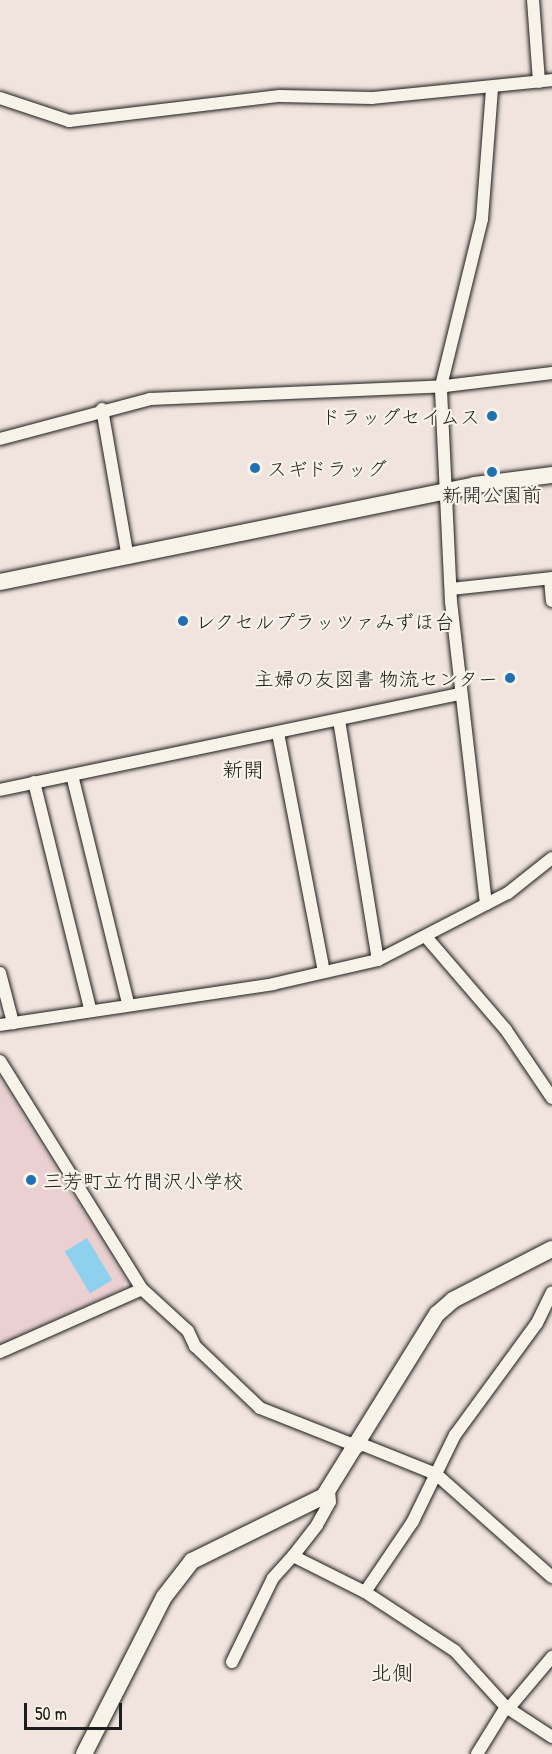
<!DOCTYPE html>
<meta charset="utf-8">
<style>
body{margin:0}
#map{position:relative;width:552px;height:1754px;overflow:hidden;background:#f1e3dd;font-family:"Patrick Hand","Klee One",sans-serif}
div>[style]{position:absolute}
.built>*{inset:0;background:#ead0d0}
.water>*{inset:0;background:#8dd1ef;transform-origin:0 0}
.roads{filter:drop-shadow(0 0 2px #1c1c1c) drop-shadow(0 0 2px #1c1c1c)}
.street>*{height:12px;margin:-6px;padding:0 6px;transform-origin:6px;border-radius:6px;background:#f7f3e8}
.secondary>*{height:16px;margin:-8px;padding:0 8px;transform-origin:8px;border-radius:8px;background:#f7f3e8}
.dots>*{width:16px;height:16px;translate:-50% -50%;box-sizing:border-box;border:3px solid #f7f3e8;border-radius:50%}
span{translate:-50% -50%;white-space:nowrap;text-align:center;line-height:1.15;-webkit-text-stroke:4.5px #f7f3e8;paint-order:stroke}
.poi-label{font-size:20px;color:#1c1c1c}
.right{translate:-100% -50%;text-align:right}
.left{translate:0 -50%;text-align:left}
.neighbourhood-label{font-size:21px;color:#1c1c1c}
.scale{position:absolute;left:24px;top:1703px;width:98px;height:27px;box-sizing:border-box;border:3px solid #1c1c1c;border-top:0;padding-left:8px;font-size:18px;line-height:21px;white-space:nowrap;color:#1c1c1c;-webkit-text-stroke:4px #f7f3e8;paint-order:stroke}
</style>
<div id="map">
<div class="built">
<div style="clip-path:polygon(0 1079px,125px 1280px,123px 1289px,0 1345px)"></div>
</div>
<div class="water">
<div style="left:87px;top:1238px;width:49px;height:26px;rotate:59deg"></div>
</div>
<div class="roads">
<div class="street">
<div style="left:533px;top:0;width:82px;rotate:85.8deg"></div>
<div style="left:0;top:98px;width:73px;rotate:18.4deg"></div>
<div style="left:69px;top:121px;width:212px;rotate:-6.8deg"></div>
<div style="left:280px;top:96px;width:92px;rotate:1.2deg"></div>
<div style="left:372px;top:98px;width:181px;rotate:-5.7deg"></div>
<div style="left:102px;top:409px;width:151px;rotate:80.1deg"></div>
<div style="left:0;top:439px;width:155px;rotate:-14.9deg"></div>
<div style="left:150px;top:399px;width:295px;rotate:-2.5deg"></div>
<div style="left:445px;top:386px;width:108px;rotate:-6.9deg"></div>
<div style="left:550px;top:579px;width:22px;rotate:85deg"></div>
<div style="left:451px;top:589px;width:102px;rotate:-6.2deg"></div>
<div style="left:339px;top:720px;width:243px;rotate:80.8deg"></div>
<div style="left:278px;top:733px;width:243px;rotate:79.1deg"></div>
<div style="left:72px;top:775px;width:235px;rotate:76.2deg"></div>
<div style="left:34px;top:782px;width:234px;rotate:76.1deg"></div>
<div style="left:0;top:790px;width:471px;rotate:-11.8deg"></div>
<div style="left:486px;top:904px;width:304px;rotate:-96.6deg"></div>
<div style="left:451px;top:602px;width:216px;rotate:-92.7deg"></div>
<div style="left:441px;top:386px;width:172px;rotate:-76.2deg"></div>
<div style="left:482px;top:219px;width:129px;rotate:-85.6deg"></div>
<div style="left:427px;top:938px;width:121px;rotate:49.3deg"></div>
<div style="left:506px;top:1030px;width:82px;rotate:55.9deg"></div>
<div style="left:0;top:973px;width:52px;rotate:75.4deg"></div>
<div style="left:0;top:1025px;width:276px;rotate:-8.5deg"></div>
<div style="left:273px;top:984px;width:108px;rotate:-12.9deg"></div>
<div style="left:378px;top:960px;width:146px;rotate:-27.3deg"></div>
<div style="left:508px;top:893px;width:56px;rotate:-38.5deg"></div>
<div style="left:0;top:1061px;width:269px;rotate:58.1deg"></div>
<div style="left:142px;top:1289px;width:62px;rotate:42.4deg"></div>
<div style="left:188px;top:1331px;width:17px;rotate:65deg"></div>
<div style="left:195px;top:1346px;width:90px;rotate:43.6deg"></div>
<div style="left:260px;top:1408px;width:106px;rotate:21.5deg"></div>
<div style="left:0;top:1352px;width:155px;rotate:-23.9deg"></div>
<div style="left:361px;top:1444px;width:81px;rotate:21.8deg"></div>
<div style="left:436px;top:1474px;width:155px;rotate:41.6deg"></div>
<div style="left:293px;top:1556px;width:39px;rotate:-52deg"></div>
<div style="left:317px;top:1525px;width:26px;rotate:-61deg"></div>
<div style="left:330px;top:1502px;width:12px;rotate:-95deg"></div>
<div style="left:365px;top:1592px;width:86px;rotate:-55.9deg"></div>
<div style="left:413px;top:1521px;width:96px;rotate:-64deg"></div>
<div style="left:455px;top:1435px;width:139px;rotate:-53.8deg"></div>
<div style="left:537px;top:1323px;width:34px;rotate:-64deg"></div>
<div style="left:232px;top:1662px;width:93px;rotate:-64deg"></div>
<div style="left:273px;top:1578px;width:30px;rotate:-48deg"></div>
<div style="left:293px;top:1556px;width:80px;rotate:26.6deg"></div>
<div style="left:365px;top:1592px;width:108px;rotate:33.2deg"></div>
<div style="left:455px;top:1651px;width:76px;rotate:47.7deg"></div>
<div style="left:506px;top:1707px;width:55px;rotate:33.1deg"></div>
<div style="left:509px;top:1708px;width:67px;rotate:-49.9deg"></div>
<div style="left:477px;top:1754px;width:55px;rotate:-58.3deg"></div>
</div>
<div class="secondary">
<div style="left:0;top:582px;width:485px;rotate:-11.5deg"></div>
<div style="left:475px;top:485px;width:78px;rotate:-7.4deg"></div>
<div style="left:84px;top:1754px;width:176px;rotate:-63deg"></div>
<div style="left:164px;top:1597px;width:46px;rotate:-52.1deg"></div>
<div style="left:192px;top:1561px;width:147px;rotate:-26.2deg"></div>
<div style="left:324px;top:1496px;width:214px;rotate:-58.2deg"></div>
<div style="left:437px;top:1314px;width:21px;rotate:-41deg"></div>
<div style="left:453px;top:1300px;width:111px;rotate:-27.3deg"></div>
</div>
</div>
<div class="dots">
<div style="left:492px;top:416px;background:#1f6fb2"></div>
<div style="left:255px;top:468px;background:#1f6fb2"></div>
<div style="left:492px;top:472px;background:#1f6fb2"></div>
<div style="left:183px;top:621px;background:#1f6fb2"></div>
<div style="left:510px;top:678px;background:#1f6fb2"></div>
<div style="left:31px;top:1180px;background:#1f6fb2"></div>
</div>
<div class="poi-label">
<span class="right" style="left:480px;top:416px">ドラッグセイムス</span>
<span class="left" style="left:267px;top:468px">スギドラッグ</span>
<span style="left:492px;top:494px">新開公園前</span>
<span class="left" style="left:195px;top:621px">レクセルプラッツァみずほ台</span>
<span class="right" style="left:498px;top:678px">主婦の友図書 物流センター</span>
<span class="left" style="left:43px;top:1180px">三芳町立竹間沢小学校</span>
</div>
<div class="neighbourhood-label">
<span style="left:243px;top:770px">新開</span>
<span style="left:392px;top:1673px">北側</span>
</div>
<div class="scale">50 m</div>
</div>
